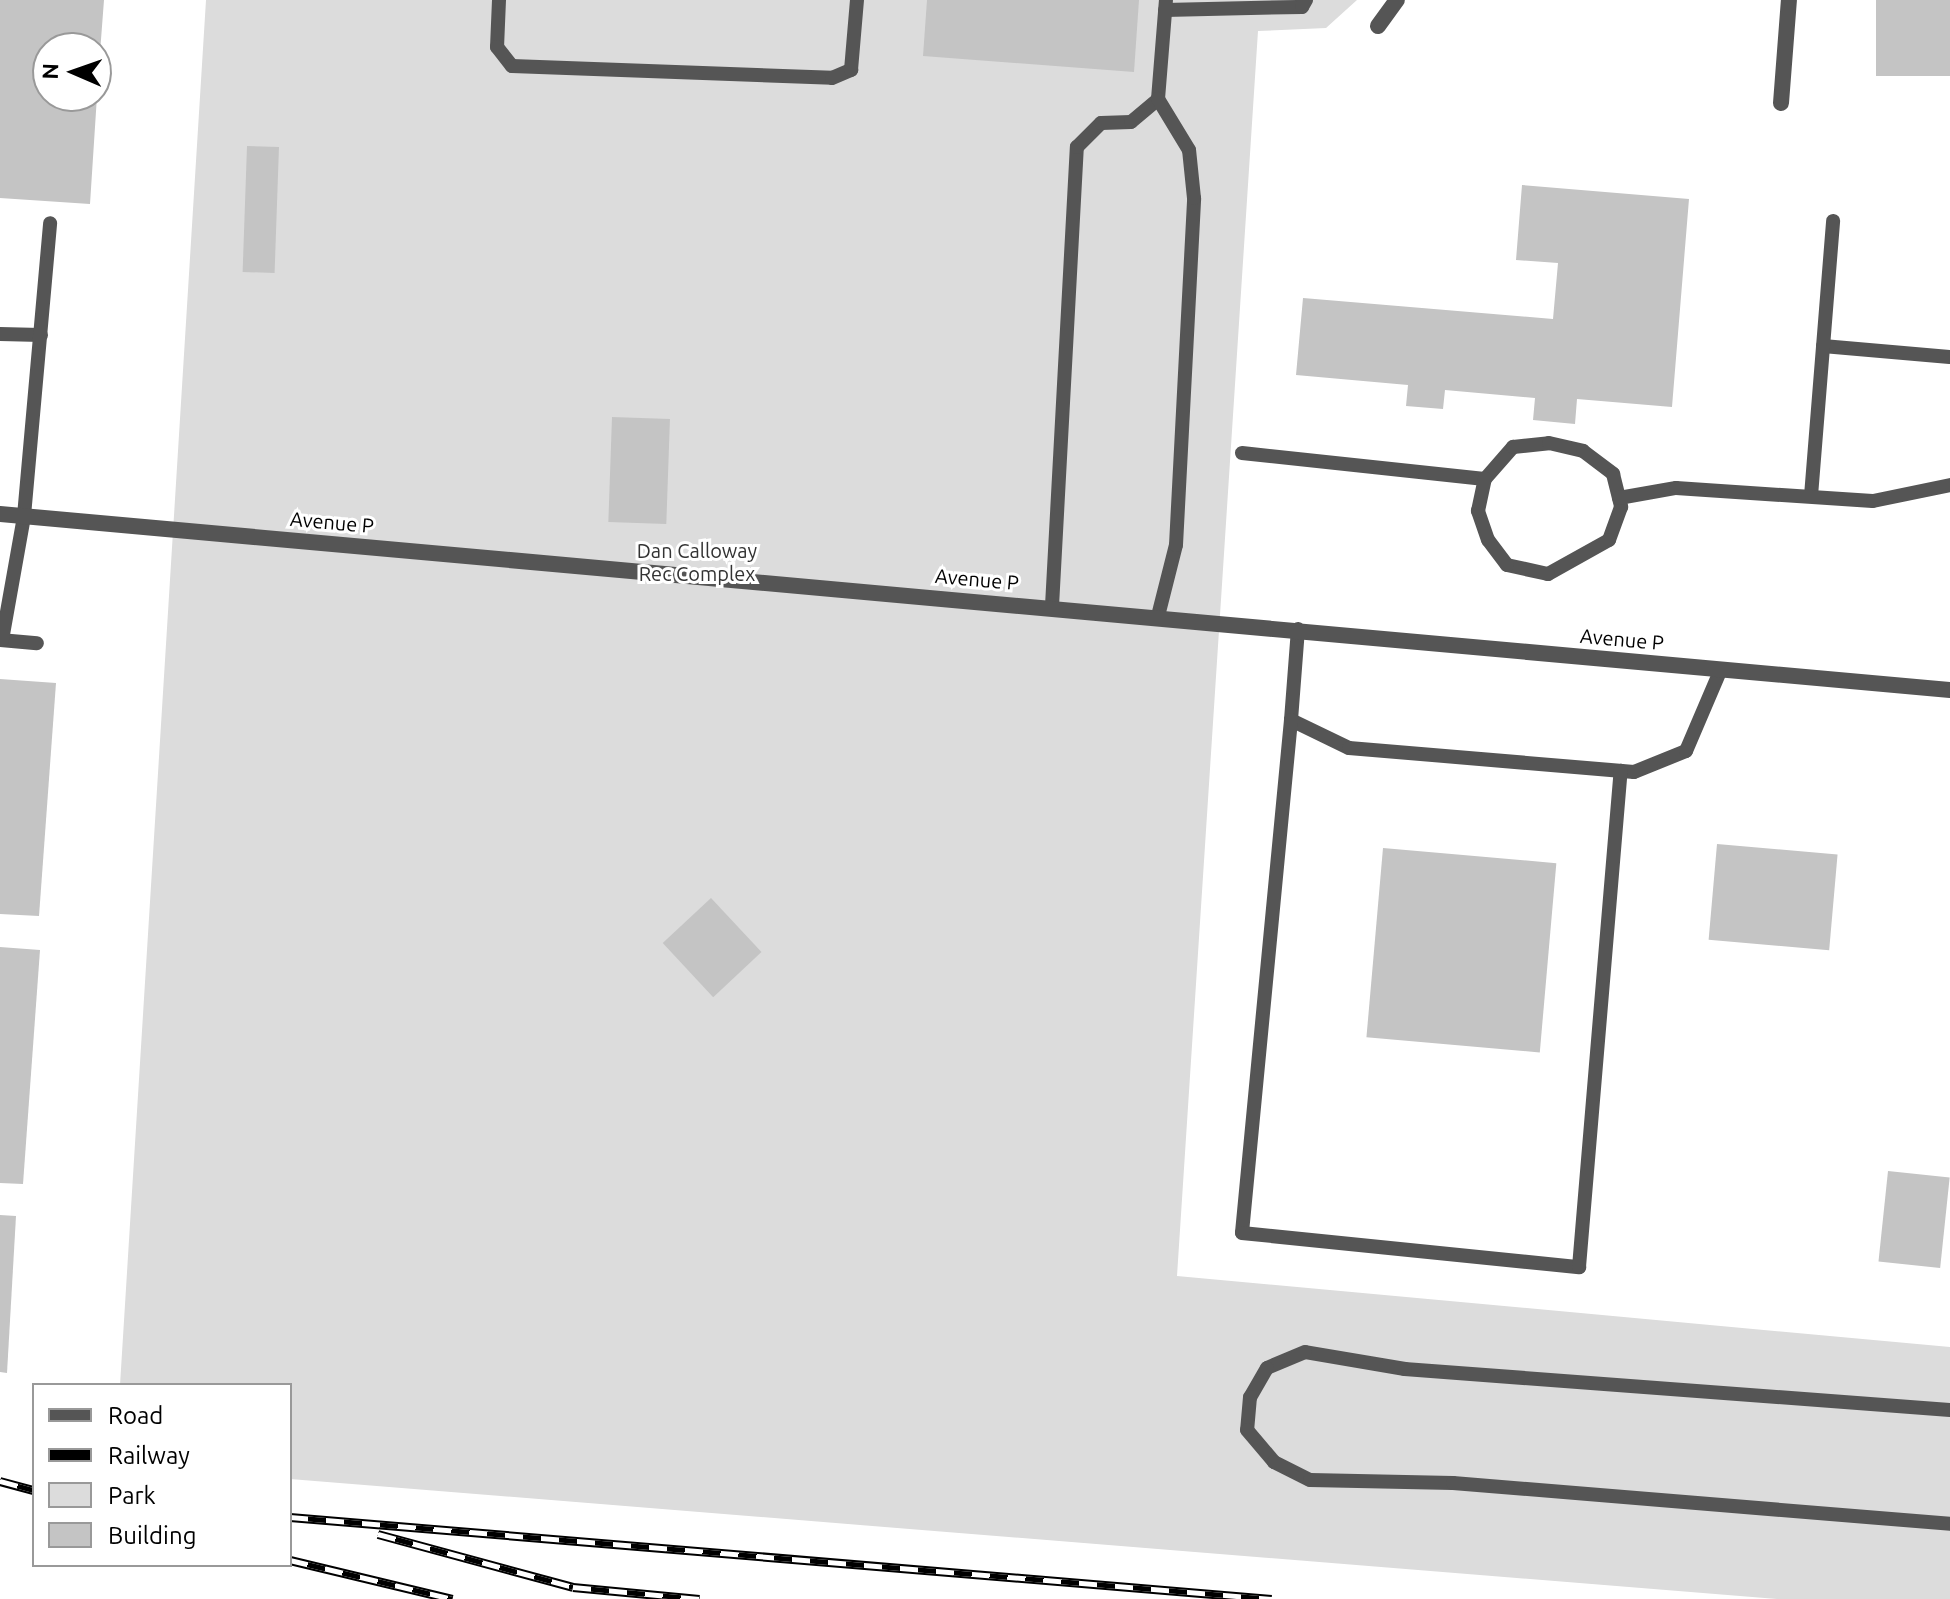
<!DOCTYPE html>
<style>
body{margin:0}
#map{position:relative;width:1950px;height:1599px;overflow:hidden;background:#fff;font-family:Ubuntu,sans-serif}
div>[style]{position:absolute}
.green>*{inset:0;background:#dcdcdc}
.building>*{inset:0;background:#c4c4c4;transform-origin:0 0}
.lane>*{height:14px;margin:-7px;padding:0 7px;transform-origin:7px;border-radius:7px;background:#555}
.street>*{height:16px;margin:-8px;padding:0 8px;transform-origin:8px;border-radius:8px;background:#555}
.rail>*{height:9px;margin-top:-4.5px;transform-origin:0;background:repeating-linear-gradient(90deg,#fff 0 18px,#000 0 36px);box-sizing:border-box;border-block:2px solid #000}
span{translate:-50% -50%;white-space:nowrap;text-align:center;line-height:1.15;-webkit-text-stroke:6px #fff;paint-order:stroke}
.street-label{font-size:20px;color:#000}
.park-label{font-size:20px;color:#333}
.legend{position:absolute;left:32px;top:1383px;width:260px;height:184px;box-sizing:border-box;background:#fff;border:2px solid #999;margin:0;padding:10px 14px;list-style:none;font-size:24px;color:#000}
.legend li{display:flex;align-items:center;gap:16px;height:40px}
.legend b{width:40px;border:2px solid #999}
.north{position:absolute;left:32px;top:32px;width:80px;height:80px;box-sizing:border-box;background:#fff;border:2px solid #999;border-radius:50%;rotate:272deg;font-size:22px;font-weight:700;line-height:32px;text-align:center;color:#000}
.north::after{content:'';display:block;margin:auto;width:28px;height:36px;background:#000;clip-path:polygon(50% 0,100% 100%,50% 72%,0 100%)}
</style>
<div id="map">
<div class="green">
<div style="clip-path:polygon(206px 0,1357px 0,1326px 28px,1258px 31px,1177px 1276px,1950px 1347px,1950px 1599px,1777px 1599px,290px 1479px,290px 1385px,120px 1385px)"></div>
</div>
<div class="building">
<div style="clip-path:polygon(0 0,104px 0,98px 79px,96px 48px,48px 48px,48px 96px,97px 96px,90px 204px,0 198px)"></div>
<div style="clip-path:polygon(927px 0,1139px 0,1134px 72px,923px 56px)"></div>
<div style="left:1876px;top:0;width:74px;height:76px"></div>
<div style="left:247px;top:146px;width:32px;height:126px;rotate:2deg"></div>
<div style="clip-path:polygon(1522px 185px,1689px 199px,1672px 407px,1577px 399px,1575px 424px,1533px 420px,1535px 398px,1445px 390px,1443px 409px,1406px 406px,1408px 385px,1296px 375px,1303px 298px,1553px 319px,1558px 263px,1516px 260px)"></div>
<div style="left:612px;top:417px;width:58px;height:105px;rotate:2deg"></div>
<div style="clip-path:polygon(0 679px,56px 683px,39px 916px,0 914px)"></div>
<div style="left:1717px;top:844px;width:121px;height:96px;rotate:5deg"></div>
<div style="left:1383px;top:848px;width:174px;height:190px;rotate:5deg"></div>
<div style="left:711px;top:898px;width:74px;height:66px;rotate:47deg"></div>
<div style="clip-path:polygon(0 947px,40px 950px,23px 1184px,0 1183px)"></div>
<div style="left:1888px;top:1171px;width:62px;height:91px;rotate:6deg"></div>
<div style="clip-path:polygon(0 1215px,16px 1216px,7px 1373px,0 1372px)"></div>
</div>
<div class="lane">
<div style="left:499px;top:0;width:47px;rotate:92.4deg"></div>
<div style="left:497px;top:47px;width:24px;rotate:52deg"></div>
<div style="left:512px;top:66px;width:320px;rotate:2.1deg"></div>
<div style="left:832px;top:78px;width:21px;rotate:-23deg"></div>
<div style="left:851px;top:70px;width:70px;rotate:-85.1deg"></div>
<div style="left:1165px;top:10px;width:137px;rotate:-1.3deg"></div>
<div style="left:1302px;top:7px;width:8px;rotate:-60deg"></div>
<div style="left:0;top:334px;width:41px;rotate:1.4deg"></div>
<div style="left:1823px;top:346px;width:127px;rotate:5deg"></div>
<div style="left:1242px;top:453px;width:244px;rotate:6.1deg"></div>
<div style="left:1485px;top:479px;width:43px;rotate:-48.8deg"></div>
<div style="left:1513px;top:447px;width:36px;rotate:-6deg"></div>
<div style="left:1549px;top:443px;width:35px;rotate:13deg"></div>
<div style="left:1583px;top:451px;width:38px;rotate:37deg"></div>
<div style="left:1613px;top:474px;width:34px;rotate:76deg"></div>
<div style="left:1621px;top:507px;width:35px;rotate:110deg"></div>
<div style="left:1609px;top:540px;width:70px;rotate:150.9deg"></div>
<div style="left:1548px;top:574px;width:42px;rotate:-167.6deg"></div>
<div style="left:1507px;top:565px;width:31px;rotate:-127deg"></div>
<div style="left:1488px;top:540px;width:31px;rotate:-109deg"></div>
<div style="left:1478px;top:511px;width:33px;rotate:-78deg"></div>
<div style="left:1811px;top:496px;width:276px;rotate:-85.4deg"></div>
<div style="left:1619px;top:498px;width:58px;rotate:-10deg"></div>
<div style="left:1676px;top:488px;width:197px;rotate:3.8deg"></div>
<div style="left:1873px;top:501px;width:79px;rotate:-11.7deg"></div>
<div style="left:1052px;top:606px;width:460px;rotate:-86.9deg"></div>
<div style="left:1077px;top:147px;width:34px;rotate:-45deg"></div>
<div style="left:1101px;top:123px;width:30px;rotate:-2deg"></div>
<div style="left:1131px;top:122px;width:35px;rotate:-40deg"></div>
<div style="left:1158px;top:99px;width:99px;rotate:-85.4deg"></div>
<div style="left:1158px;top:616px;width:73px;rotate:-75.8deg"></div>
<div style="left:1176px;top:545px;width:347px;rotate:-87deg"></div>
<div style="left:1194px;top:198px;width:48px;rotate:-95.9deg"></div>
<div style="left:1189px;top:150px;width:60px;rotate:-121.3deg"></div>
<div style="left:1298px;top:629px;width:91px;rotate:94.4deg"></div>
<div style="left:1291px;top:720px;width:64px;rotate:25.8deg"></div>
<div style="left:1349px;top:748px;width:286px;rotate:4.8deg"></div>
<div style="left:1634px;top:772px;width:56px;rotate:-22deg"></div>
<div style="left:1686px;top:751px;width:89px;rotate:-66.9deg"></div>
<div style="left:0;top:640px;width:37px;rotate:5deg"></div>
<div style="left:2px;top:640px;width:126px;rotate:-79.9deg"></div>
<div style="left:24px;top:516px;width:294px;rotate:-84.9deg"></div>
<div style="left:1291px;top:720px;width:515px;rotate:95.46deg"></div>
<div style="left:1242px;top:1233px;width:339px;rotate:5.8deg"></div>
<div style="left:1579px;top:1267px;width:498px;rotate:-85.2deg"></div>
<div style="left:1950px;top:1410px;width:547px;rotate:-175.7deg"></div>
<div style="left:1405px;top:1369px;width:101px;rotate:-170.4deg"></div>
<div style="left:1305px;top:1352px;width:41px;rotate:157.2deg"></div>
<div style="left:1267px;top:1368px;width:34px;rotate:120deg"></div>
<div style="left:1250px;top:1397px;width:33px;rotate:95deg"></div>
<div style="left:1247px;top:1430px;width:42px;rotate:49.8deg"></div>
<div style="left:1274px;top:1462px;width:40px;rotate:26.6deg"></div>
<div style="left:1310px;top:1480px;width:143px;rotate:1.2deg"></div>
<div style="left:1453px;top:1483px;width:499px;rotate:4.7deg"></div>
</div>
<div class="street">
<div style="left:1378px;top:26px;width:32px;rotate:-54deg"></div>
<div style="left:1781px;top:103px;width:103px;rotate:-85.6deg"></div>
<div style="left:0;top:514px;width:1958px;rotate:5.16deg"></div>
</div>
<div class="rail">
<div style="left:0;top:1481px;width:35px;rotate:15deg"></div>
<div style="left:290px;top:1517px;width:985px;rotate:4.77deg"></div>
<div style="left:378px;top:1534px;width:202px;rotate:15.2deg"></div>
<div style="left:573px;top:1587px;width:127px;rotate:5.4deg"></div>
<div style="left:290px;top:1560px;width:167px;rotate:13.5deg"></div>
</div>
<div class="street-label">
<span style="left:332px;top:522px;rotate:5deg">Avenue P</span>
<span style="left:977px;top:579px;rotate:5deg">Avenue P</span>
<span style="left:1622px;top:639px;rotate:5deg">Avenue P</span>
</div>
<div class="park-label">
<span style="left:697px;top:562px">Dan Calloway<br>Rec Complex</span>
</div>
<ul class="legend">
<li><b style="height:10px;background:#555"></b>Road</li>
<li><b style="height:10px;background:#000"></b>Railway</li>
<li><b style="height:22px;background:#dcdcdc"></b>Park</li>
<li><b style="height:22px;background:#c4c4c4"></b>Building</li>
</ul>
<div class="north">N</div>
</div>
